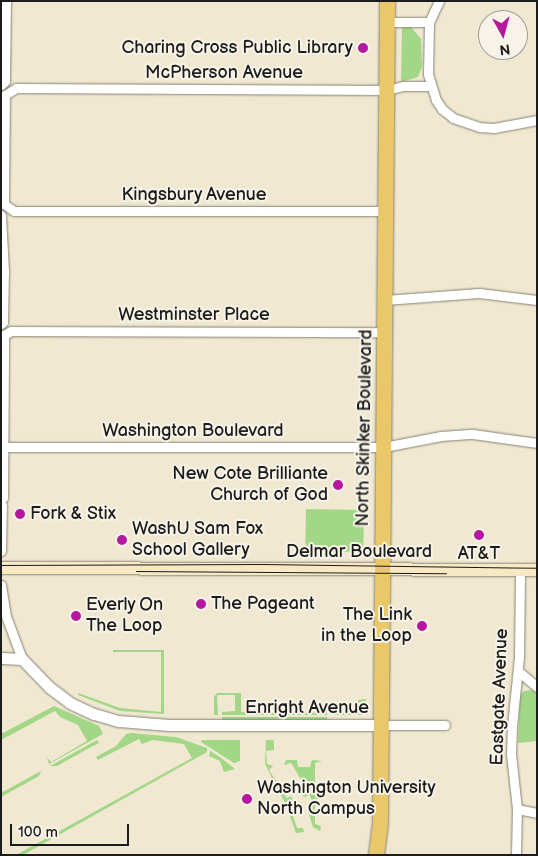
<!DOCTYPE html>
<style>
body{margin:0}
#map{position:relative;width:538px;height:856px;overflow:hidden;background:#f0e8d0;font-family:"Balsamiq Sans",sans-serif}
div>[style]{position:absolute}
.green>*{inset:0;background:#a2d787;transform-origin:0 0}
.roads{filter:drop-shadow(0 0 1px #868276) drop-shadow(0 0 1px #868276)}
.minor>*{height:9px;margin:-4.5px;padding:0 4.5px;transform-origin:4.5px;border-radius:4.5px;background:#fff}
.tertiary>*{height:11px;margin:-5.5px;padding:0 5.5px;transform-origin:5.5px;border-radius:5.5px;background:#fff}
.secondary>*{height:12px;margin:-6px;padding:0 6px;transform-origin:6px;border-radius:6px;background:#f7e9c3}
.primary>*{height:15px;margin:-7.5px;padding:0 7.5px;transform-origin:7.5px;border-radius:7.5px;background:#eac769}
.tram>*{height:1px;margin:-0.5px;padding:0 0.5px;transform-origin:0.5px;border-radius:0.5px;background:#1c1c1c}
.dots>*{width:14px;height:14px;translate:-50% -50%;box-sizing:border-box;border:2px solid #f7f3e8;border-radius:50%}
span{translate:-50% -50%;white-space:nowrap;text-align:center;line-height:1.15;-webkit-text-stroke:4px #f7f3e8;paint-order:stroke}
.poi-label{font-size:18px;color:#1c1c1c}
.right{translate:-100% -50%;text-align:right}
.left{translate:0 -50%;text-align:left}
.street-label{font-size:18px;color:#1c1c1c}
.frame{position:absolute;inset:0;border:2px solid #1c1c1c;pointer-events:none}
.north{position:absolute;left:478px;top:10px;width:50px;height:50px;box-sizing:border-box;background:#f7f3e8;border:1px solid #9f9d96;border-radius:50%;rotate:173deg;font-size:14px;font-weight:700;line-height:20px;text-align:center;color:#1c1c1c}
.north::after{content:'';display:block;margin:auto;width:18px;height:22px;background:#b5179e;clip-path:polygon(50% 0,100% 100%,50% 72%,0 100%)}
.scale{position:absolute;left:10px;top:824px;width:119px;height:22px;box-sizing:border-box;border:2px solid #1c1c1c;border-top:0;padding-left:6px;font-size:15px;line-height:18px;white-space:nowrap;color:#1c1c1c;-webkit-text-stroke:4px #f7f3e8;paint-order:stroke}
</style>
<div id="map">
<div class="green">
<div style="clip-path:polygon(402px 27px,411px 27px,421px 39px,422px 67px,418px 77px,401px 82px)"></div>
<div style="left:306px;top:509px;width:58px;height:42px;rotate:1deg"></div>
<div style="clip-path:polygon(113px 650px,164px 650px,164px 714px,120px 711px,78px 695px,78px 693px,120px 708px,161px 712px,161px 652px,113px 652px)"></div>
<div style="clip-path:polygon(532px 690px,537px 692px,537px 741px,518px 743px,520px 695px,524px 691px)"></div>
<div style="clip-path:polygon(217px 693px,241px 693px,241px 712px,325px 713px,325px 706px,327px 706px,327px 715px,222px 715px,222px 712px,235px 711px,235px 695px,217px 695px,218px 715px,214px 715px,214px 697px)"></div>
<div style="clip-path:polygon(366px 699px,366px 715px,335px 715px,336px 706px,339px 706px,339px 713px,352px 713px,352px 706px,358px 706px,358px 700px)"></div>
<div style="clip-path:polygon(54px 706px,99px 726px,103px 734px,49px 764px,47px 757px,51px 762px,87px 741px,78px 725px,60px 717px,55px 711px,1px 740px,1px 734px)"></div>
<div style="left:222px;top:717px;width:105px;height:3px"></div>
<div style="clip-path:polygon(131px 733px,176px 737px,207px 748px,207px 752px,23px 855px,16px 855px,192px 758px,184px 744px,153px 740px,142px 744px,139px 739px,98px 760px,96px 757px,116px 746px,126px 734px)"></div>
<div style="clip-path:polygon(97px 740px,99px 743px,91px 747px,57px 766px,50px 766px)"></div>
<div style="clip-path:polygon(202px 740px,240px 740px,240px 761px,234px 763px,201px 742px)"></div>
<div style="clip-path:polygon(266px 740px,274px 740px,274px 750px,266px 751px,267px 764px,273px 766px,269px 770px,287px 798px,291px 796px,293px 801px,289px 804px,297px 828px,303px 828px,304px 832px,296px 833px,286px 805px,265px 764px)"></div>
<div style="clip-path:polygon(210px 751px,220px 757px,235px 769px,224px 772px,220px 761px,209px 756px)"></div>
<div style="clip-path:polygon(286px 760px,297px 760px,298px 767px,310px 767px,312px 760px,322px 761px,315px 763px,315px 792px,321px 793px,320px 799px,315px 799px,315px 824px,321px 826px,320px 831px,313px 827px,307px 808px,313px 805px,310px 795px,304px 797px,301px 792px,307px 789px,291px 763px,284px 765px)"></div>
<div style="clip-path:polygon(41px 771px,39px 776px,1px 797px,1px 793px)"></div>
</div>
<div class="roads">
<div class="minor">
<div style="left:439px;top:1px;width:23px;rotate:115deg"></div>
<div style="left:429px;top:22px;width:52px;rotate:91.1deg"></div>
<div style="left:428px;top:74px;width:27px;rotate:73deg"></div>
<div style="left:436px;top:100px;width:11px;rotate:56deg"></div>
<div style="left:442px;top:109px;width:14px;rotate:39deg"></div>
<div style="left:453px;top:118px;width:28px;rotate:19deg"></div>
<div style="left:479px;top:127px;width:15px;rotate:4deg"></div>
<div style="left:494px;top:128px;width:44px;rotate:-10.5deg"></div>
<div style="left:387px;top:22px;width:42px"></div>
<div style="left:1px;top:85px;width:6px;rotate:-45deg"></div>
<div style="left:5px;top:81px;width:80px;rotate:-89.3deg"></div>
<div style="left:386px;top:211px;width:372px;rotate:180deg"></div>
<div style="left:14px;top:211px;width:12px;rotate:-145deg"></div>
<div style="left:4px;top:204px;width:109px;rotate:-89.5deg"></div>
<div style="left:5px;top:95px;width:13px;rotate:-32deg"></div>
<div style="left:16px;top:88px;width:371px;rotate:0.3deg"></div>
<div style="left:387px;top:90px;width:16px;rotate:-14deg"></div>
<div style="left:403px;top:86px;width:28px"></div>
<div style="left:1px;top:215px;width:56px;rotate:86.9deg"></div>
<div style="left:4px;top:271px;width:51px;rotate:91.1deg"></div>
<div style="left:3px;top:322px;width:3px;rotate:135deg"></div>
<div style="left:385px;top:300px;width:94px;rotate:-4.3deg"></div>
<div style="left:479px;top:293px;width:58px;rotate:6.9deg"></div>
<div style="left:1px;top:447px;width:383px"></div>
<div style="left:384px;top:447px;width:58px;rotate:-10.9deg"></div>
<div style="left:441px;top:436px;width:32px;rotate:-4deg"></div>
<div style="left:473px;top:434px;width:65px;rotate:8deg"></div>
<div style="left:3px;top:498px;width:163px;rotate:-89.6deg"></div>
<div style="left:4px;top:335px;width:8px;rotate:-30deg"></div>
<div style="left:11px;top:331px;width:375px;rotate:0.2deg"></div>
<div style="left:1px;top:551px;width:46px;rotate:-88.8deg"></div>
<div style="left:1px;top:585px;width:31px;rotate:81deg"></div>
<div style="left:6px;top:616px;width:46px;rotate:69.6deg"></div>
<div style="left:518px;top:671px;width:25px;rotate:40deg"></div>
<div style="left:381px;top:725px;width:64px"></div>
<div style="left:517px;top:809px;width:20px;rotate:11deg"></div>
<div style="left:516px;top:855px;width:46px;rotate:-88.8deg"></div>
<div style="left:517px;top:809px;width:55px;rotate:-96.2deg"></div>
<div style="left:511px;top:754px;width:28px;rotate:-88deg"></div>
<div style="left:512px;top:726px;width:69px;rotate:-84.2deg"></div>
<div style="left:519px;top:657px;width:88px;rotate:-89.3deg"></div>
</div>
<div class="tertiary">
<div style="left:1px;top:658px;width:21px;rotate:3deg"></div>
<div style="left:22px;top:659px;width:39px;rotate:46deg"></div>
<div style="left:49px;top:687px;width:26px;rotate:37deg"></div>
<div style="left:70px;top:703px;width:26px;rotate:25deg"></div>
<div style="left:94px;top:714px;width:26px;rotate:16deg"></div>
<div style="left:119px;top:721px;width:50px;rotate:4.6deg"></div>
<div style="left:169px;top:725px;width:212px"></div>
</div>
<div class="secondary">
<div style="left:1px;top:568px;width:536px;rotate:0.21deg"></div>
</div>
<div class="primary">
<div style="left:376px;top:855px;width:34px;rotate:-83deg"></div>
<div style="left:380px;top:821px;width:820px;rotate:-89.51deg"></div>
</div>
</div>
<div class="tram">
<div style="left:1px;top:565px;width:261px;rotate:-0.2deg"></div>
<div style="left:262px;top:564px;width:275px;rotate:0.8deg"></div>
<div style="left:136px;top:571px;width:310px;rotate:0.4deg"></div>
</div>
<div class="dots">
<div style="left:363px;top:48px;background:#b5179e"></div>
<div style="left:338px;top:485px;background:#b5179e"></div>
<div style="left:20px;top:514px;background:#b5179e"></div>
<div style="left:479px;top:535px;background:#b5179e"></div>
<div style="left:122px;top:540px;background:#b5179e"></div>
<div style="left:201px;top:604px;background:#b5179e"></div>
<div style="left:76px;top:616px;background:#b5179e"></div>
<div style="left:422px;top:626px;background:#b5179e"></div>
<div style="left:247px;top:799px;background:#b5179e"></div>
</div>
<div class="poi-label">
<span class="right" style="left:353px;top:48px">Charing Cross Public Library</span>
<span class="right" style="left:328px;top:485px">New Cote Brilliante<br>Church of God</span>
<span class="left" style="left:30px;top:514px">Fork &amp; Stix</span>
<span class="left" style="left:132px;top:540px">WashU Sam Fox<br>School Gallery</span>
<span style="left:479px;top:554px">AT&amp;T</span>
<span class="left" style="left:211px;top:604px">The Pageant</span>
<span class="left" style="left:86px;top:616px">Everly On<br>The Loop</span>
<span class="right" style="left:412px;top:626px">The Link<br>in the Loop</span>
<span class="left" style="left:257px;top:799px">Washington University<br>North Campus</span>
</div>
<div class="street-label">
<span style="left:224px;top:73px">McPherson Avenue</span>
<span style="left:194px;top:195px">Kingsbury Avenue</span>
<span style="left:194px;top:315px">Westminster Place</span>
<span style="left:365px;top:428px;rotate:-89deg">North Skinker Boulevard</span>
<span style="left:193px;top:431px">Washington Boulevard</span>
<span style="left:359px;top:552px">Delmar Boulevard</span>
<span style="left:500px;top:697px;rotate:-88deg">Eastgate Avenue</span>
<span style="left:307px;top:708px">Enright Avenue</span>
</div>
<div class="frame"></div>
<div class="north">N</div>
<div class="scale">100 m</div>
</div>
